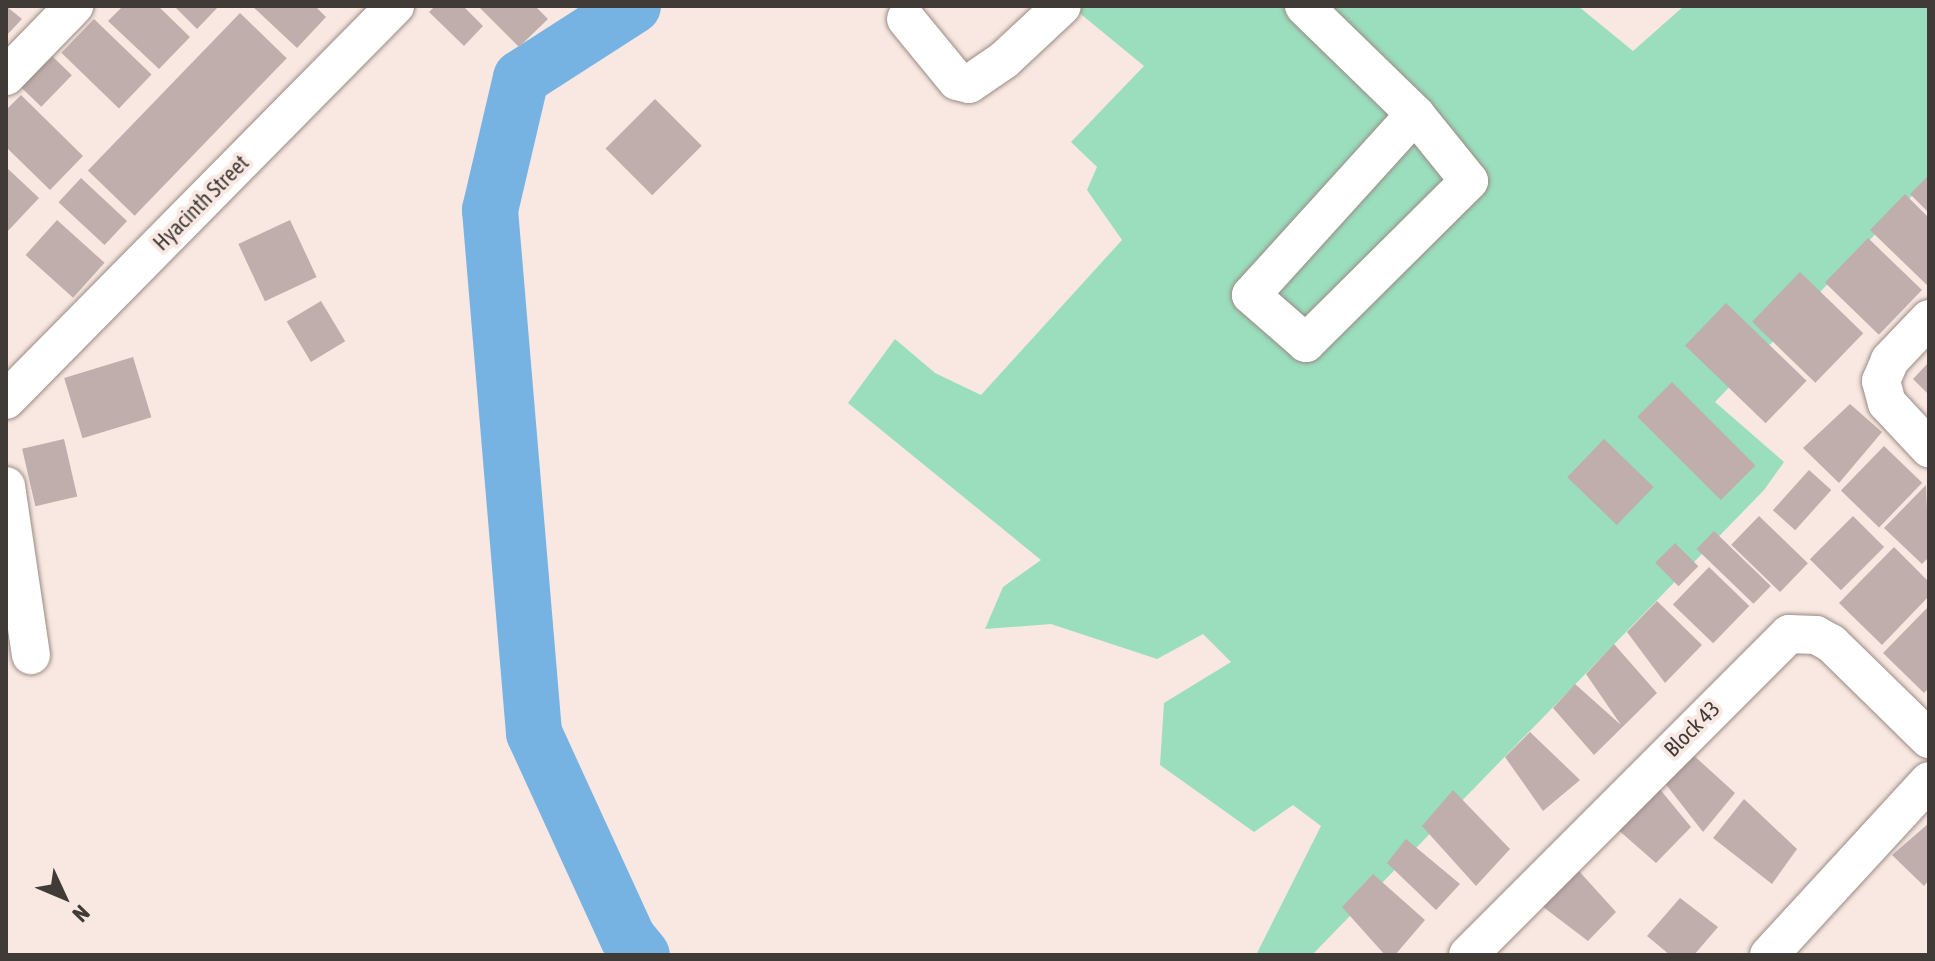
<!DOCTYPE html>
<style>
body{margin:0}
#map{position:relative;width:1935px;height:961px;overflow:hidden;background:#f8e8e1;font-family:"Asap Condensed",sans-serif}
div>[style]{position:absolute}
.green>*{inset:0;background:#9adebd}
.river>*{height:56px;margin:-28px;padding:0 28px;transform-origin:28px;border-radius:28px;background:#77b3e2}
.building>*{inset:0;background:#bfaeab;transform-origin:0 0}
.roads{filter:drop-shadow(0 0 2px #998a84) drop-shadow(0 0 2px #998a84)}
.minor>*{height:38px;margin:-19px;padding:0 19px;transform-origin:19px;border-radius:19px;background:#fff}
span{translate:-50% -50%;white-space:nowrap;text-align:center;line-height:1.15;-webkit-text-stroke:8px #f8e8e1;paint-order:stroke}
.street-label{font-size:22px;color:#413b38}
.frame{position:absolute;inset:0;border:8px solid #413b38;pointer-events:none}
.north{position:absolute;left:24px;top:857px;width:80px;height:80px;-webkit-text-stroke:6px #f8e8e1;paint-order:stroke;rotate:134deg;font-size:22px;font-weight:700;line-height:32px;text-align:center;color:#413b38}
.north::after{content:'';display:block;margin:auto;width:28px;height:36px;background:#413b38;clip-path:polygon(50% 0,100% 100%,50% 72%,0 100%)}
</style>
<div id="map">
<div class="green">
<div style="clip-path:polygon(1071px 6px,1578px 6px,1633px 51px,1684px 6px,1929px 6px,1929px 178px,1715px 402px,1784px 462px,1764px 490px,1312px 955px,1256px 955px,1321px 826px,1293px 805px,1254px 832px,1160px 765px,1164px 703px,1231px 662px,1203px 634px,1157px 659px,1051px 624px,985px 629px,1003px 587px,1041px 560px,848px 403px,895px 339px,935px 373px,981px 395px,1122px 240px,1087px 190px,1097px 167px,1071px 142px,1144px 66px)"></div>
</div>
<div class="river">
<div style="left:633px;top:6px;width:133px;rotate:147.3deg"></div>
<div style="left:521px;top:78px;width:136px;rotate:103.2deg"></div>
<div style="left:490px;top:210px;width:525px;rotate:85.19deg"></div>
<div style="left:534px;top:733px;width:226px;rotate:65.4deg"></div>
<div style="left:628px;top:938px;width:22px;rotate:51deg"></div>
</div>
<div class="building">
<div style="clip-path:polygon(6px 6px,22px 19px,6px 36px)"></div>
<div style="clip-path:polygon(123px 6px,158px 6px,190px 37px,159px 69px,108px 21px)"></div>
<div style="clip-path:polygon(174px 6px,219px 6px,197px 29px)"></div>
<div style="clip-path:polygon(252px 6px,315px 6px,326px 17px,297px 48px)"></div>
<div style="clip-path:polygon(435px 6px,463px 6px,483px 26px,464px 46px,429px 12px)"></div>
<div style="clip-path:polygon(478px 6px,535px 6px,548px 19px,519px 47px)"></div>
<div style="left:240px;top:13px;width:65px;height:219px;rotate:44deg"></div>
<div style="left:94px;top:19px;width:80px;height:47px;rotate:44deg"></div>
<div style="left:51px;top:55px;width:29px;height:44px;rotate:44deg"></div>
<div style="clip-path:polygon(21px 95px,83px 156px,50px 190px,6px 147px,6px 110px)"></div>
<div style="left:655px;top:99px;width:66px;height:70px;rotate:45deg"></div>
<div style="clip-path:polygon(6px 167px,39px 198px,6px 233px)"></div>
<div style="clip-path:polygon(1929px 175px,1929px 213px,1910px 194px)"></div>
<div style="left:81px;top:178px;width:63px;height:33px;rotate:43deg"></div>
<div style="clip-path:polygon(1905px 194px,1929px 218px,1929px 287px,1870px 230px)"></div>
<div style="left:57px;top:220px;width:64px;height:47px;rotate:42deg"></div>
<div style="left:290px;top:220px;width:63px;height:57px;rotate:65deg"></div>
<div style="left:1868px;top:238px;width:75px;height:62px;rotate:44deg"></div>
<div style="left:1800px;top:272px;width:88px;height:69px;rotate:44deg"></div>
<div style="left:321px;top:301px;width:47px;height:40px;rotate:59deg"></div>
<div style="left:1726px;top:303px;width:112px;height:59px;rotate:44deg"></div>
<div style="left:133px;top:357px;width:63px;height:72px;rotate:73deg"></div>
<div style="clip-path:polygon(1929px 362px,1929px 395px,1913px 379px)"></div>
<div style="left:1672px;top:382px;width:118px;height:49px;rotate:45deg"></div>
<div style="clip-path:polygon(1850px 404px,1882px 432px,1839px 483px,1803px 448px)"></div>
<div style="left:64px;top:439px;width:59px;height:43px;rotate:77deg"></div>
<div style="left:1604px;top:439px;width:69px;height:53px;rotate:44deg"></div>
<div style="left:1884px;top:446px;width:53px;height:62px;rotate:44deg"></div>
<div style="left:1809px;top:470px;width:30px;height:54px;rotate:42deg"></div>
<div style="clip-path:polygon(1926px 485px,1929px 557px,1922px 564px,1884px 528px)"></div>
<div style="left:1759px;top:516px;width:68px;height:40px;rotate:44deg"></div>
<div style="left:1853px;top:516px;width:44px;height:61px;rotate:45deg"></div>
<div style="left:1714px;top:531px;width:79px;height:25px;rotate:44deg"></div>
<div style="left:1675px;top:543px;width:33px;height:28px;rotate:45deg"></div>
<div style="clip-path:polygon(1894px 547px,1929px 582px,1929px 596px,1882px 645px,1839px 603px)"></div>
<div style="left:1709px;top:567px;width:56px;height:52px;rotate:44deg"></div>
<div style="clip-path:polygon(1657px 601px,1702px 645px,1665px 683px,1627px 632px)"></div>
<div style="clip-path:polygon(1929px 606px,1929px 688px,1924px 693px,1883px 653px)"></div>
<div style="clip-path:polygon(1614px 644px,1657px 693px,1594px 755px,1553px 708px,1575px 684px,1621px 725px,1586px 674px)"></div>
<div style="clip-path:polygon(1530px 732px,1580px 780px,1543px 811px,1505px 757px)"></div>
<div style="clip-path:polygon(1680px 743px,1735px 793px,1703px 832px,1657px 773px)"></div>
<div style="clip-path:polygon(1649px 776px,1691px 827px,1656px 863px,1608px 821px)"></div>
<div style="clip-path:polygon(1453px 790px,1510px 849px,1476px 886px,1422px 826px)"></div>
<div style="clip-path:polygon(1744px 799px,1797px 849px,1772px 884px,1713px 838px)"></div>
<div style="clip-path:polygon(1929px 823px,1929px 880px,1924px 886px,1892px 855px)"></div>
<div style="clip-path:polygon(1406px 839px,1460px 884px,1436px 910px,1387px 863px)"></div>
<div style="clip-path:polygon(1569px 860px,1616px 912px,1588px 941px,1534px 900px)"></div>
<div style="clip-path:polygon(1373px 874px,1425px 920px,1395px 955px,1385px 955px,1342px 907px)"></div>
<div style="clip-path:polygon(1680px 898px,1718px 927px,1694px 955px,1670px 955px,1647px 936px)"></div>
</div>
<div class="roads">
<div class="minor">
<div style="left:1304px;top:6px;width:155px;rotate:44.2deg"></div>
<div style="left:1415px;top:114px;width:86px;rotate:51.1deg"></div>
<div style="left:1469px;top:181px;width:230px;rotate:135.2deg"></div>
<div style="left:1306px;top:343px;width:73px;rotate:-138.9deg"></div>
<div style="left:1251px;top:295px;width:244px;rotate:-47.8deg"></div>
<div style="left:906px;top:19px;width:80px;rotate:50.6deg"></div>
<div style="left:957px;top:81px;width:12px;rotate:14deg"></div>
<div style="left:969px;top:84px;width:42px;rotate:-34.4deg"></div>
<div style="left:1004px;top:60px;width:79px;rotate:-43deg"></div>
<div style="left:6px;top:76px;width:98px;rotate:-45.8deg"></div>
<div style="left:1929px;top:319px;width:57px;rotate:133.6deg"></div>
<div style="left:1890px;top:360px;width:23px;rotate:113deg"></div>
<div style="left:1881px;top:381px;width:23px;rotate:75deg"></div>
<div style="left:1887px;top:403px;width:62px;rotate:47deg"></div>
<div style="left:6px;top:400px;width:554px;rotate:-45.37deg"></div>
<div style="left:6px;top:486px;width:171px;rotate:81.6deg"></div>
<div style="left:1468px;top:955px;width:454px;rotate:-45deg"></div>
<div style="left:1789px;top:634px;width:27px;rotate:2deg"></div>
<div style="left:1816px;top:635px;width:18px;rotate:29deg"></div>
<div style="left:1832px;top:644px;width:136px;rotate:44.4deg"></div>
<div style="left:1769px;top:955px;width:236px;rotate:-47.4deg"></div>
</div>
</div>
<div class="street-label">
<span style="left:201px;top:203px;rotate:-45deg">Hyacinth Street</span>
<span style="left:1692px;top:729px;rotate:-45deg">Block 43</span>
</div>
<div class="frame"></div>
<div class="north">N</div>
</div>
